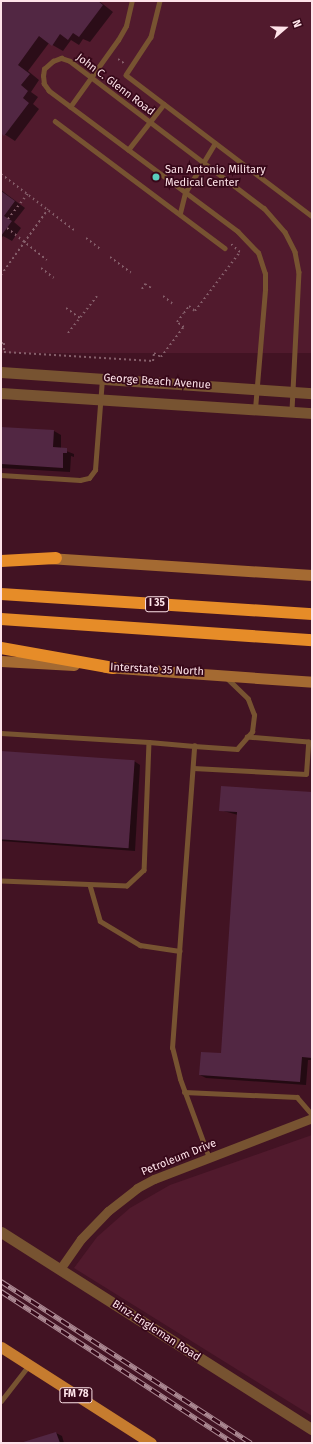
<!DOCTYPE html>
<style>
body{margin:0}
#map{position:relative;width:313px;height:1444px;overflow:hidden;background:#421323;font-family:"Fira Sans",sans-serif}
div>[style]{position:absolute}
.built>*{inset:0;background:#511a2d;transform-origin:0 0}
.shadow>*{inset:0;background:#0007}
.building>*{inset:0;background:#522743;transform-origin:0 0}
.path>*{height:2px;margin-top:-1px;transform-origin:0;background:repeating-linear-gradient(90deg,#855e6a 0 2px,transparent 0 5px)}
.service>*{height:4.5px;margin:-2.25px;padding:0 2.25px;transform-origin:2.25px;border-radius:2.25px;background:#775331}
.minor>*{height:9px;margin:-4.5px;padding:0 4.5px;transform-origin:4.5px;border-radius:4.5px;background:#775331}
.tertiary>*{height:11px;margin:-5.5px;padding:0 5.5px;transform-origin:5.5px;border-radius:5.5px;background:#775331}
.secondary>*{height:11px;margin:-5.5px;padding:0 5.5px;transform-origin:5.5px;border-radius:5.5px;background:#a46a32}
.primary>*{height:11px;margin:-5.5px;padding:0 5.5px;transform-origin:5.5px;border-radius:5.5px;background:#c67c2f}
.motorway>*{height:12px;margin:-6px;padding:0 6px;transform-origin:6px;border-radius:6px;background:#e68c28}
.rail>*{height:4.5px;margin-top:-2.25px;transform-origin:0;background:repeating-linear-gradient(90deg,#370819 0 9px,#ab8892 0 18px);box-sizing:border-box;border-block:1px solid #ab8892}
.dots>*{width:11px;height:11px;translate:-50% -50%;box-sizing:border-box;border:2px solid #370819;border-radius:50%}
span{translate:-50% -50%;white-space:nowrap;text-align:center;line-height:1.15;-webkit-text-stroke:3.5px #370819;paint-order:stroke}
.shield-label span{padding:1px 3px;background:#370819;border:1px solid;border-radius:3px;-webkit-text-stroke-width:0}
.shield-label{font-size:10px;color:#fee3e9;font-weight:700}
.street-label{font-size:11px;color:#fee3e9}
.poi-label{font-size:11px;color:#fee3e9}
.left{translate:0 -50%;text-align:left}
.frame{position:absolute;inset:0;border:2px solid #fee3e9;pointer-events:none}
.north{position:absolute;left:265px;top:8px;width:40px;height:40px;-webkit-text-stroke:3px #370819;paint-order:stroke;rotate:70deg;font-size:11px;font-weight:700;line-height:16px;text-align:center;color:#fee3e9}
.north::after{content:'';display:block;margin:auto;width:14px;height:18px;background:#fee3e9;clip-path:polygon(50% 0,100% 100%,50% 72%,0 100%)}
</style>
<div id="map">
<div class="built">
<div style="left:1px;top:1px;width:311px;height:352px"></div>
<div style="clip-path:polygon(312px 1135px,312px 1416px,74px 1268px,97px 1237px,130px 1208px,170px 1185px)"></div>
</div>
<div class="shadow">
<div style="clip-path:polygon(1px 1px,99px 1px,113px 12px,90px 42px,83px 39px,79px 45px,71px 40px,63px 51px,49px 43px,28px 71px,39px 80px,31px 92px,38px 97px,33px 104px,39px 109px,15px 141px,1px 132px)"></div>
<div style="clip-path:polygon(1px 190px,25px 208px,14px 222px,21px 228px,12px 241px,3px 236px,1px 239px)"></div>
<div style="clip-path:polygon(1px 428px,54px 431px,61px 435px,61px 449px,74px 454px,74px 457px,71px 456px,70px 472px,1px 468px)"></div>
<div style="clip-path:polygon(1px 752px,134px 761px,140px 765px,135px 851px,1px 841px)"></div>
<div style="clip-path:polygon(312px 793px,312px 1060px,308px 1060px,306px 1085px,206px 1078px,200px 1075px,222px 1054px,238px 815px,220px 810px)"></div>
<div style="clip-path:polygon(56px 1433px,62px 1436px,64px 1443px,22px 1443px)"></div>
</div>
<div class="building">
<div style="clip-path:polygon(1px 1px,98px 1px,103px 5px,79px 37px,73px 33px,68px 40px,60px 34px,52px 46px,39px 36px,18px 65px,30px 74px,21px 85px,28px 91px,23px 98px,29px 103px,4px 136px,1px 133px)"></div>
<div style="clip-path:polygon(1px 191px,15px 201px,4px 216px,12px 221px,1px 236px)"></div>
<div style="clip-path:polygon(1px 427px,54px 430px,53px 447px,67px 448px,67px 453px,63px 453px,63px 468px,1px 464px)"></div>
<div style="left:1px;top:751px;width:134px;height:88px;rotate:4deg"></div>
<div style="clip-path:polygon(221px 786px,312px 792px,312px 1058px,302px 1057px,300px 1082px,199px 1075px,201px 1052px,221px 1053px,237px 812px,219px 811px)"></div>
<div style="clip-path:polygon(56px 1432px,60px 1443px,20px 1443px)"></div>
</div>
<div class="path">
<div style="left:118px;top:59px;width:9px;rotate:36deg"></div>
<div style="left:1px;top:174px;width:92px;rotate:37.5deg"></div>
<div style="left:8px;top:219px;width:33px;rotate:-52deg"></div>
<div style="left:7px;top:228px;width:51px;rotate:38.7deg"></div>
<div style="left:86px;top:238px;width:18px;rotate:38deg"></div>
<div style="left:110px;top:257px;width:26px;rotate:37deg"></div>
<div style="left:41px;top:268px;width:16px;rotate:38deg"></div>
<div style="left:1px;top:275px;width:81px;rotate:-54.5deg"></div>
<div style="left:142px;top:289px;width:6px;rotate:-59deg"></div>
<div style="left:145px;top:284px;width:9px;rotate:32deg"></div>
<div style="left:163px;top:296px;width:14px;rotate:39deg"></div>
<div style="left:66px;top:308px;width:17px;rotate:36deg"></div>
<div style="left:68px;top:333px;width:47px;rotate:-51.9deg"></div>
<div style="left:1px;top:343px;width:3px"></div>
<div style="left:4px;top:343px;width:9px;rotate:90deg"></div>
<div style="left:4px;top:352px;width:149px;rotate:3.5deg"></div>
<div style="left:153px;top:361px;width:8px;rotate:-83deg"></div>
<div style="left:154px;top:353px;width:8px;rotate:30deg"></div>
<div style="left:161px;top:357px;width:38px;rotate:-53deg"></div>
<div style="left:184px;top:327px;width:9px;rotate:-144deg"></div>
<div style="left:177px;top:322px;width:11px;rotate:-52deg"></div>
<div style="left:184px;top:313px;width:9px;rotate:-54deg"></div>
<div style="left:189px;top:306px;width:8px;rotate:40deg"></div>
<div style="left:195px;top:311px;width:74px;rotate:-52.7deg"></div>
<div style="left:240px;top:252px;width:12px;rotate:-138deg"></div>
</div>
<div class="service">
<div style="left:160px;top:1px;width:37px;rotate:104deg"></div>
<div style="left:151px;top:37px;width:45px;rotate:123.3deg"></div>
<div style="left:126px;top:75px;width:233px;rotate:37.2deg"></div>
<div style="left:70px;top:107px;width:82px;rotate:-54.4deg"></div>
<div style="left:118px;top:40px;width:16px;rotate:-60deg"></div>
<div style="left:126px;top:26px;width:26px;rotate:-77deg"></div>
<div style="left:55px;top:121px;width:212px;rotate:36.8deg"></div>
<div style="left:128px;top:150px;width:58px;rotate:-52deg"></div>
<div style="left:180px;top:213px;width:21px;rotate:-76deg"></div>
<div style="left:185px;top:193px;width:58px;rotate:-59deg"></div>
<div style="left:255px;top:409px;width:120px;rotate:-85.2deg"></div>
<div style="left:265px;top:289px;width:15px;rotate:-90deg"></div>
<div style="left:265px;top:274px;width:22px;rotate:-108deg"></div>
<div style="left:258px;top:253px;width:29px;rotate:-134deg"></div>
<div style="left:238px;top:232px;width:236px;rotate:-143.3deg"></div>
<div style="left:49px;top:91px;width:9px;rotate:-126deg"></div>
<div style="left:44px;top:84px;width:8px;rotate:-97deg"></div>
<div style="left:43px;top:76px;width:7px;rotate:-82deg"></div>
<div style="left:44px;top:69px;width:12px;rotate:-42deg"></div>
<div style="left:53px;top:61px;width:9px;rotate:-21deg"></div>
<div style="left:61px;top:58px;width:9px;rotate:18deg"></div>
<div style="left:70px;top:61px;width:243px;rotate:37.2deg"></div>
<div style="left:264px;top:208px;width:32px;rotate:49deg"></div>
<div style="left:285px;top:232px;width:22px;rotate:63deg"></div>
<div style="left:295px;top:252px;width:20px;rotate:79deg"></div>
<div style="left:299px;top:272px;width:139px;rotate:92.9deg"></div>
<div style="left:1px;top:475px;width:79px;rotate:3.6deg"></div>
<div style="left:80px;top:480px;width:9px;rotate:-13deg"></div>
<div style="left:89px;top:478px;width:10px;rotate:-53deg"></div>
<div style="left:95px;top:470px;width:92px;rotate:-85.6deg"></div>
<div style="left:1px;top:733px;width:148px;rotate:3.5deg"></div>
<div style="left:149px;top:742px;width:128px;rotate:92.2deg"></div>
<div style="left:144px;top:870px;width:23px;rotate:137deg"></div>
<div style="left:127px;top:886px;width:126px;rotate:-177.7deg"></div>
<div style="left:149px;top:742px;width:45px;rotate:5.1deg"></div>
<div style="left:193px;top:768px;width:113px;rotate:3deg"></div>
<div style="left:306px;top:774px;width:32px;rotate:-86deg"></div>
<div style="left:308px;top:742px;width:61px;rotate:-175.3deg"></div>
<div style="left:90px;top:885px;width:37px;rotate:74deg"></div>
<div style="left:100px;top:921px;width:47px;rotate:31deg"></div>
<div style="left:140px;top:945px;width:40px;rotate:8.5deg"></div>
<div style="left:184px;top:1092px;width:113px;rotate:2.5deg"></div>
<div style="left:297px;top:1097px;width:23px;rotate:49deg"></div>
<div style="left:209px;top:1158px;width:84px;rotate:-110.2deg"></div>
<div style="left:180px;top:1079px;width:32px;rotate:-104deg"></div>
<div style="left:172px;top:1048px;width:303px;rotate:-85.8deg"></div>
<div style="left:194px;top:746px;width:43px;rotate:4deg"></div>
<div style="left:237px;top:749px;width:23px;rotate:-49deg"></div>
<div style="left:252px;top:732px;width:17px;rotate:-83deg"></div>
<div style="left:254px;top:715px;width:17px;rotate:-111deg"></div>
<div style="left:248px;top:699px;width:30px;rotate:-136deg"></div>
<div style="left:1px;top:1401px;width:46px;rotate:-52.1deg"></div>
</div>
<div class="minor">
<div style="left:60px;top:1269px;width:37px;rotate:-55deg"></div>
<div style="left:81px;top:1239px;width:39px;rotate:-46deg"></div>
<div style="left:108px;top:1211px;width:37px;rotate:-38deg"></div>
<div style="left:137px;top:1188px;width:19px;rotate:-28deg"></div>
<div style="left:154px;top:1179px;width:169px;rotate:-21.1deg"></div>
</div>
<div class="tertiary">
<div style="left:1px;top:372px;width:312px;rotate:3.9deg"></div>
<div style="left:1px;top:393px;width:312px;rotate:3.7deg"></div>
<div style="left:1px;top:1232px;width:368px;rotate:32.4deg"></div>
</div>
<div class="secondary">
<div style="left:48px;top:558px;width:265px;rotate:3.7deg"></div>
<div style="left:1px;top:661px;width:73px;rotate:3.1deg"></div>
<div style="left:105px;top:667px;width:208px;rotate:4.1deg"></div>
</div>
<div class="primary">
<div style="left:1px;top:1347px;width:178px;rotate:32.6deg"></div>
</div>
<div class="motorway">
<div style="left:1px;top:561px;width:55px;rotate:-3.1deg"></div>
<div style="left:1px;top:594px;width:312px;rotate:3.7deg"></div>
<div style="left:1px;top:619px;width:312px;rotate:3.9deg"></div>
<div style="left:1px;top:648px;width:114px;rotate:10.1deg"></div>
</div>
<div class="rail">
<div style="left:1px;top:1281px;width:298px;rotate:32.9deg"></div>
<div style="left:1px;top:1291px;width:278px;rotate:33.1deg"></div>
</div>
<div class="dots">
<div style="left:156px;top:177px;background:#5acebd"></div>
</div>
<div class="shield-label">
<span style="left:157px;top:604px">I 35</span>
<span style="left:76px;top:1395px">FM 78</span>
</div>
<div class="street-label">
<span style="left:115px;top:85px;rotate:37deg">John C. Glenn Road</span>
<span style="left:157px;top:382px;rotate:4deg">George Beach Avenue</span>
<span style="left:157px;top:670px;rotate:3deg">Interstate 35 North</span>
<span style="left:179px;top:1158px;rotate:-22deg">Petroleum Drive</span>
<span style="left:156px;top:1331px;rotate:33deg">Binz-Engleman Road</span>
</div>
<div class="poi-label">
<span class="left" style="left:165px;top:177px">San Antonio Military<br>Medical Center</span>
</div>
<div class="frame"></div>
<div class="north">N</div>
</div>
